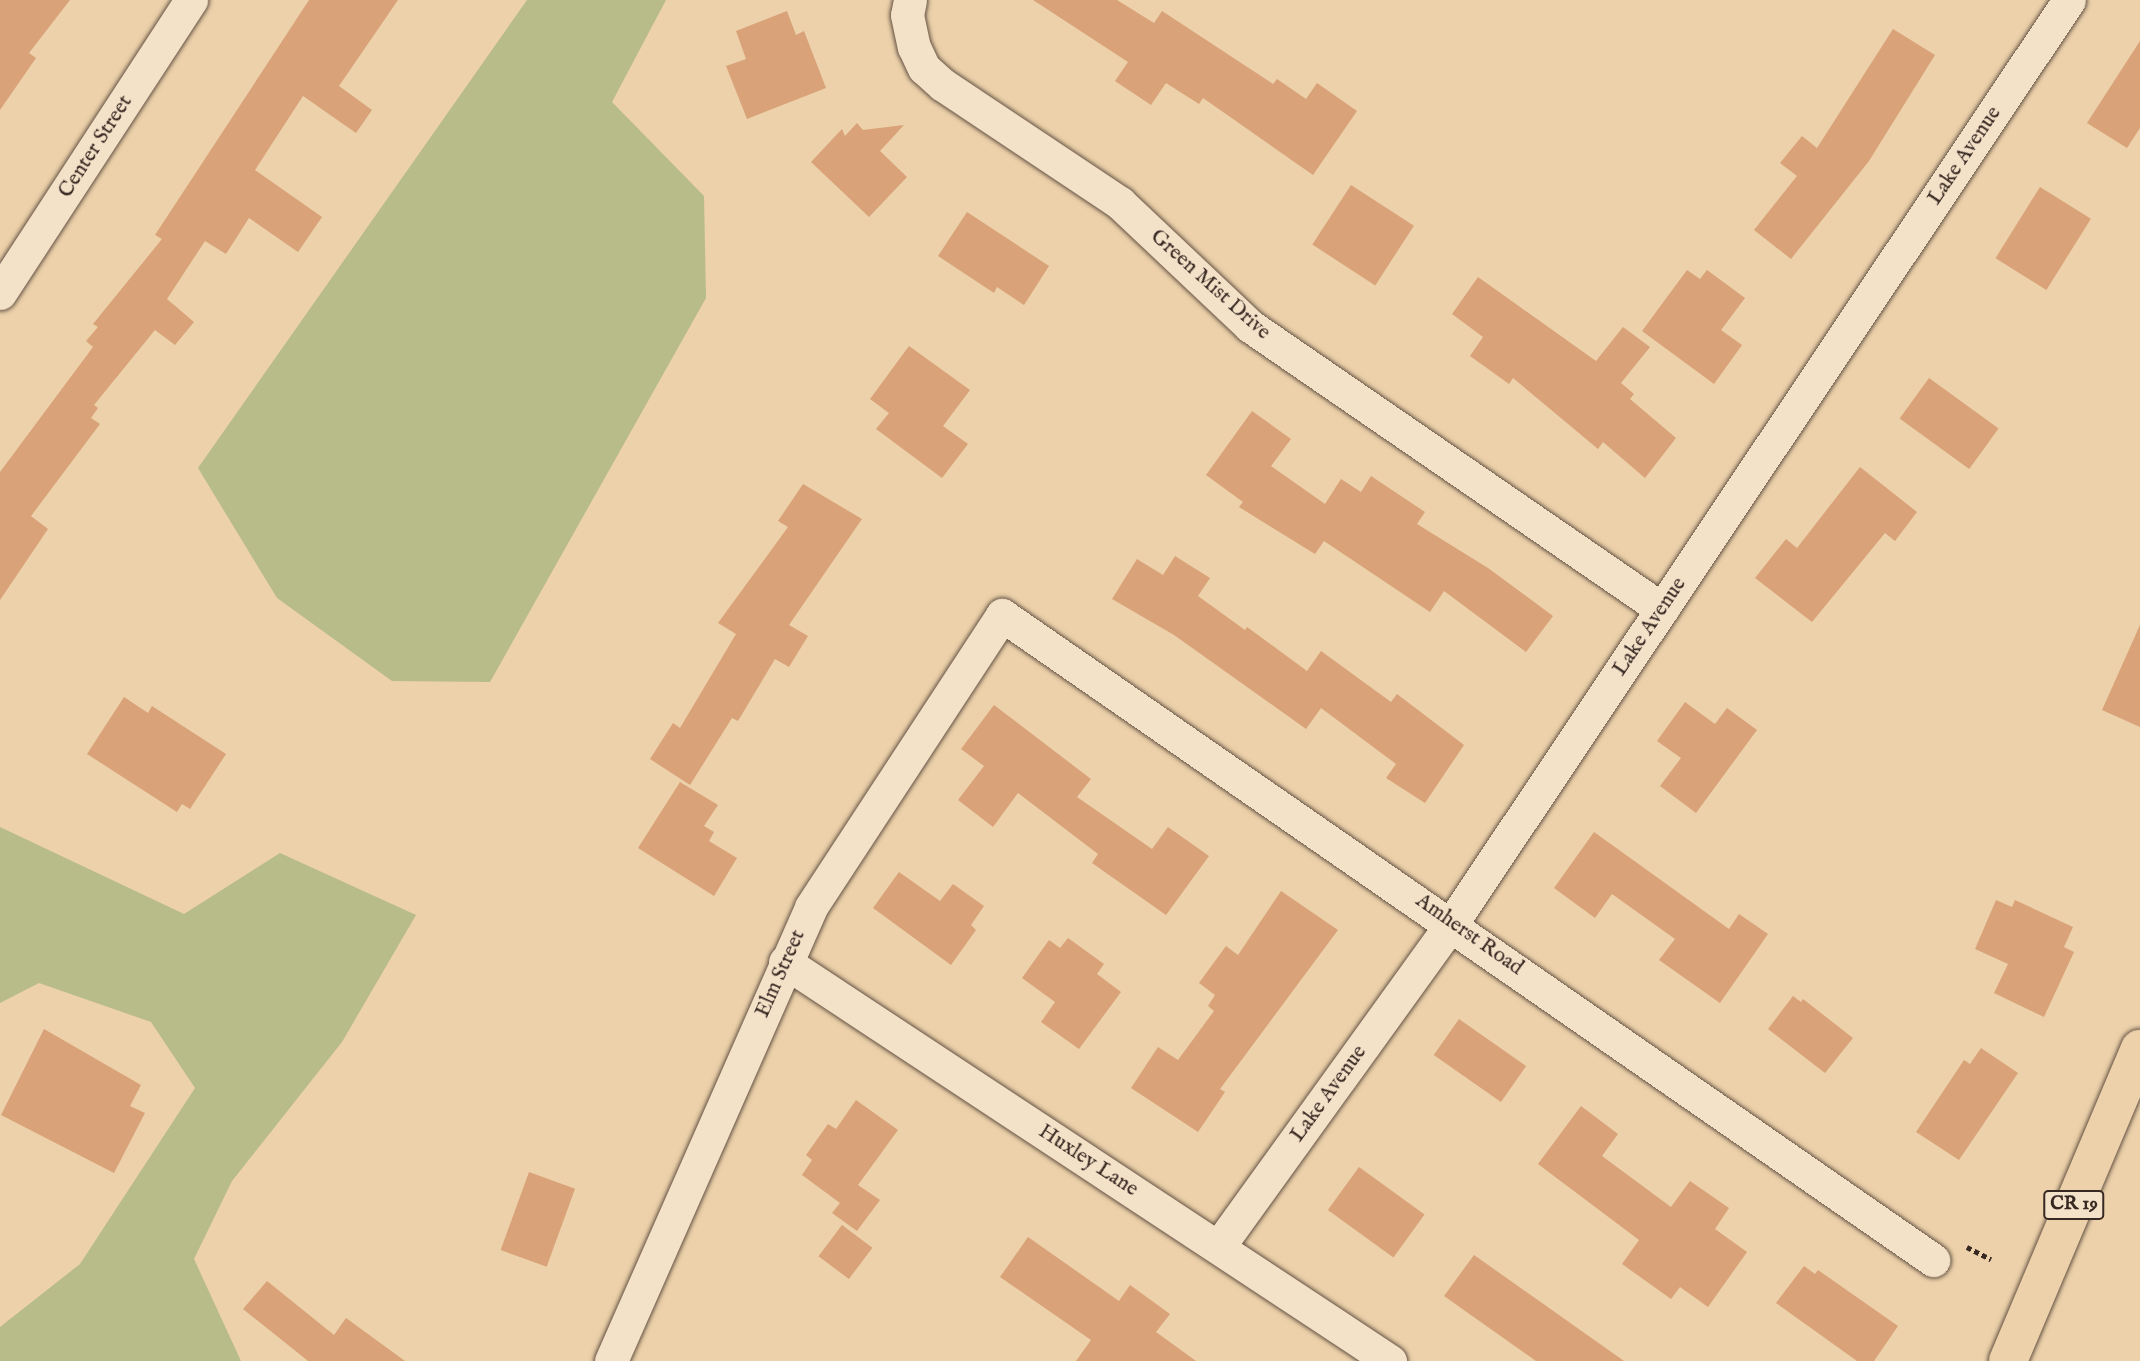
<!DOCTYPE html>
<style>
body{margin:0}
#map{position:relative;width:2140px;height:1361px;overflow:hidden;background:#ecd1aa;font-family:"IM FELL English",serif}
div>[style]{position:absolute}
.green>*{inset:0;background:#b8bc88}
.building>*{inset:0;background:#d9a278;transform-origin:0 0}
.path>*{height:4.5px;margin-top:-2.25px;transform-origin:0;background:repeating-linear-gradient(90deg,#372822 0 5px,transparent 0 8.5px)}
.roads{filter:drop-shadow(0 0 2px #645244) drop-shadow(0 0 2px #645244)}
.minor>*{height:33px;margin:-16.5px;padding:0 16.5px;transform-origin:16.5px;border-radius:16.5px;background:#f3e1c8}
.primary>*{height:38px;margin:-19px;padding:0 19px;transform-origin:19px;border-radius:19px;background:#ecd1aa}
span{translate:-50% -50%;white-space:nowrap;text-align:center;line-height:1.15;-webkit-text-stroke:5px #f3e1c8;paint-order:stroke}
.shield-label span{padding:2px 5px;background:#f3e1c8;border:2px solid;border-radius:5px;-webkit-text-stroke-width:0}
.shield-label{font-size:19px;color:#372822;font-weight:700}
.street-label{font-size:21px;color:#372822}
</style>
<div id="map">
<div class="green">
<div style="clip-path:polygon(527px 0,666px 0,612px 102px,704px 196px,706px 298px,490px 682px,392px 681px,277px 598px,198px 468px)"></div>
<div style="clip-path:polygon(0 827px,184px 914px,280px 853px,416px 915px,342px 1042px,232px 1181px,194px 1259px,241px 1361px,0 1361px,0 1327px,80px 1264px,195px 1088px,151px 1022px,39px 983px,0 1003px)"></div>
</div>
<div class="building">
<div style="clip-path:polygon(0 0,70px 0,29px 53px,36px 58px,0 110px)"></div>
<div style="clip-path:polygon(309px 0,398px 0,339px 86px,372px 110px,356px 133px,303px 96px,255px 170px,322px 217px,298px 252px,249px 218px,226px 254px,205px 241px,167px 299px,194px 322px,175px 345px,155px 330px,94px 405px,98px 408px,91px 418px,100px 424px,31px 516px,48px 529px,0 600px,0 472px,93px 347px,86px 341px,98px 327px,93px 324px,162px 239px,155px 235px)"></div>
<div style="clip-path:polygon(1033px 0,1117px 0,1154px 23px,1162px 11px,1273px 84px,1277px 79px,1306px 99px,1317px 83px,1357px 111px,1313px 175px,1203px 98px,1199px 104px,1166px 83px,1151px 105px,1115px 81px,1128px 62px)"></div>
<div style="clip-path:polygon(787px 11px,796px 35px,804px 31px,826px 88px,747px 119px,726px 66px,746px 59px,736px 31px)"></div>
<div style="clip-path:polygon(1893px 29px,1935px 55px,1869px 161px,1791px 259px,1754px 230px,1797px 176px,1780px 163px,1802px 136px,1817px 148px)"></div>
<div style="clip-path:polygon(2140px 41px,2140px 128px,2127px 148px,2087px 123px)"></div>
<div style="clip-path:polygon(857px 123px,863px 130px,904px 125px,880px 151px,907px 177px,869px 217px,811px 162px,842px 129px,845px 136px)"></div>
<div style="left:1351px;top:185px;width:75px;height:71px;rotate:33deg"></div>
<div style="left:2040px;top:187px;width:60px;height:84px;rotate:32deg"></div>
<div style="clip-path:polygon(967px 212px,1049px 266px,1024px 305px,997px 287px,994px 293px,938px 256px)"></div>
<div style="clip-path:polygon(1687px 270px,1700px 279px,1707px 270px,1745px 298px,1721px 330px,1742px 345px,1714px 384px,1642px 331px)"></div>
<div style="clip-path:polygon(1478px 277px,1596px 361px,1623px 327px,1650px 347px,1621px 383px,1634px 394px,1630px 399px,1676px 438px,1645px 478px,1603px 442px,1598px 449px,1513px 378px,1509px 384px,1470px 356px,1483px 337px,1452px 314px)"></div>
<div style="clip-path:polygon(909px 346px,970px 390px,943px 426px,968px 444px,942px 478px,876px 429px,889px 413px,870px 399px)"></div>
<div style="left:1929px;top:378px;width:86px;height:50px;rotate:36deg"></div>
<div style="clip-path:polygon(1252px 411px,1291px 439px,1271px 466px,1325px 504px,1341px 479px,1361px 492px,1371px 476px,1425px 512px,1417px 524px,1488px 568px,1553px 616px,1526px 652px,1444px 591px,1430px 612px,1324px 541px,1315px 554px,1239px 507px,1243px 502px,1206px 475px)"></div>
<div style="clip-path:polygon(1860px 467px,1917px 512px,1895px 541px,1885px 533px,1812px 622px,1755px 578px,1786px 539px,1797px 548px)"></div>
<div style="clip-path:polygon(803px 484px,862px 519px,789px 625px,808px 636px,789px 667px,775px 659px,738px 721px,732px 718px,690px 785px,650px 759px,673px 723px,680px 728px,736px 634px,718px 623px,788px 527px,778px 521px)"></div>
<div style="clip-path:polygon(1175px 556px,1210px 578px,1198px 596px,1245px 630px,1247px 627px,1307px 671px,1321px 651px,1391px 702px,1397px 694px,1464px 745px,1425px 803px,1386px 778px,1396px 764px,1321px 708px,1306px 729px,1174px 635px,1112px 599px,1137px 559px,1163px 575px)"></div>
<div style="clip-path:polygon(2140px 625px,2140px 727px,2102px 710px)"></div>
<div style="clip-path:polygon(124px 697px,148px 713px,152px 706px,226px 754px,190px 809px,182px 804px,177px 812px,87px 754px)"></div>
<div style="clip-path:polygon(1685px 702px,1715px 724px,1727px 708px,1757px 730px,1696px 813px,1660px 786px,1681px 758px,1657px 741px)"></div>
<div style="clip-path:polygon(994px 705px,1091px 779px,1077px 797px,1152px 849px,1168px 827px,1209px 856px,1166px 915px,1092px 863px,1098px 854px,1018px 793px,993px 827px,958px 800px,984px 766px,961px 749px)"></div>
<div style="clip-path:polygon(680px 782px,718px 805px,704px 826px,714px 832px,709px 841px,737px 858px,714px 896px,638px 848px)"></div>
<div style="clip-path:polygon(1594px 832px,1729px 929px,1739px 914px,1768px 934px,1720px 1003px,1659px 960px,1675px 939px,1612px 894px,1595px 918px,1554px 888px)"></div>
<div style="clip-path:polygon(899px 872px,940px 901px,953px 884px,984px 906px,971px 925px,976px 930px,951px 965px,873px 908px)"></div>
<div style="clip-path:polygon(1281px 891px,1338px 930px,1220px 1089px,1225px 1092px,1198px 1132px,1131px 1088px,1158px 1047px,1178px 1060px,1214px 1011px,1208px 1006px,1215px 995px,1199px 983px,1226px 946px,1238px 955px)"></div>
<div style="clip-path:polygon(1996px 900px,2012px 907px,2015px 900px,2073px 927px,2064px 947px,2074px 952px,2044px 1017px,1994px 993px,2008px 964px,1975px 949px)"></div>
<div style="clip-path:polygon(1068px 938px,1104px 964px,1097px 974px,1121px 992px,1079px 1049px,1041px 1022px,1055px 1002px,1022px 978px,1049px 940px,1060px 948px)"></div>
<div style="clip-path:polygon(1793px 996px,1801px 1002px,1803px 999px,1853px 1038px,1825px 1073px,1768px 1029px)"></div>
<div style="left:1459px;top:1019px;width:82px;height:44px;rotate:35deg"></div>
<div style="clip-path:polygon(44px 1029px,141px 1085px,130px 1106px,145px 1113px,114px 1173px,1px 1115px)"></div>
<div style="clip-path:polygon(1981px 1048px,2018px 1073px,1959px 1160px,1916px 1132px,1964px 1060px,1970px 1064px)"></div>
<div style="clip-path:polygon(856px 1100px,898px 1130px,858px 1185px,880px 1200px,857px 1231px,832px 1213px,840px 1203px,802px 1175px,812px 1160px,806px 1155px,828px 1124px,836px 1129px)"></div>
<div style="clip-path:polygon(1581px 1106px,1618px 1134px,1602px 1156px,1671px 1207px,1690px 1181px,1729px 1208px,1715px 1229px,1747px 1252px,1708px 1307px,1680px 1287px,1671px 1299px,1622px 1264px,1639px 1240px,1538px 1164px)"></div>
<div style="left:1359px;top:1167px;width:81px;height:53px;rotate:36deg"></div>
<div style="left:529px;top:1172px;width:49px;height:83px;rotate:20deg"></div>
<div style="left:842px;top:1225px;width:38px;height:39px;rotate:37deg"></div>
<div style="clip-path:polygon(1028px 1237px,1119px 1301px,1130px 1285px,1170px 1314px,1156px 1332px,1196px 1361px,1076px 1361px,1091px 1340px,1000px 1277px)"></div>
<div style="clip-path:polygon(1474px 1255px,1624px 1361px,1536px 1361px,1444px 1296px)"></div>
<div style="clip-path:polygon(1804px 1266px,1815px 1274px,1818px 1270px,1898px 1326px,1874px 1361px,1857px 1361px,1776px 1303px)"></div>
<div style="clip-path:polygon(267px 1281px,334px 1335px,346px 1318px,405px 1361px,308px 1361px,243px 1309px)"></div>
</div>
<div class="path">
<div style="left:1967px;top:1247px;width:27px;rotate:27deg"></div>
</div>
<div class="roads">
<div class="minor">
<div style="left:910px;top:0;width:15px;rotate:101deg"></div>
<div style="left:907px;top:15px;width:33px;rotate:78deg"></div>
<div style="left:914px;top:47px;width:23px;rotate:65deg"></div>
<div style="left:924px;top:68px;width:25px;rotate:42deg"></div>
<div style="left:943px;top:85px;width:213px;rotate:33.7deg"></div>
<div style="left:1120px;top:203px;width:179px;rotate:43.4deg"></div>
<div style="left:1250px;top:326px;width:500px;rotate:34.5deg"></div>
<div style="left:0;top:293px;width:350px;rotate:-56.9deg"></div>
<div style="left:785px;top:962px;width:725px;rotate:33.41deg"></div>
<div style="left:1219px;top:1246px;width:398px;rotate:-54.2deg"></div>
<div style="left:1452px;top:923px;width:1110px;rotate:-56.24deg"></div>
<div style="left:611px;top:1361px;width:496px;rotate:-66.2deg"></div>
<div style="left:811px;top:907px;width:349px;rotate:-56.8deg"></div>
<div style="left:1002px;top:615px;width:1133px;rotate:34.71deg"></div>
</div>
<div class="primary">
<div style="left:2008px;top:1361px;width:339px;rotate:-67.1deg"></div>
</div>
</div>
<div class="shield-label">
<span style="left:2074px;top:1205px">CR 19</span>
</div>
<div class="street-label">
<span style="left:96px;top:147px;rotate:-57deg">Center Street</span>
<span style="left:1965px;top:156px;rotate:-56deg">Lake Avenue</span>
<span style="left:1210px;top:285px;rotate:42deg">Green Mist Drive</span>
<span style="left:1650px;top:627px;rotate:-56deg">Lake Avenue</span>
<span style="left:1469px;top:935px;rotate:35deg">Amherst Road</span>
<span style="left:781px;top:974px;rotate:-66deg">Elm Street</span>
<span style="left:1329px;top:1094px;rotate:-54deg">Lake Avenue</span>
<span style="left:1088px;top:1161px;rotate:33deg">Huxley Lane</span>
</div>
</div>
